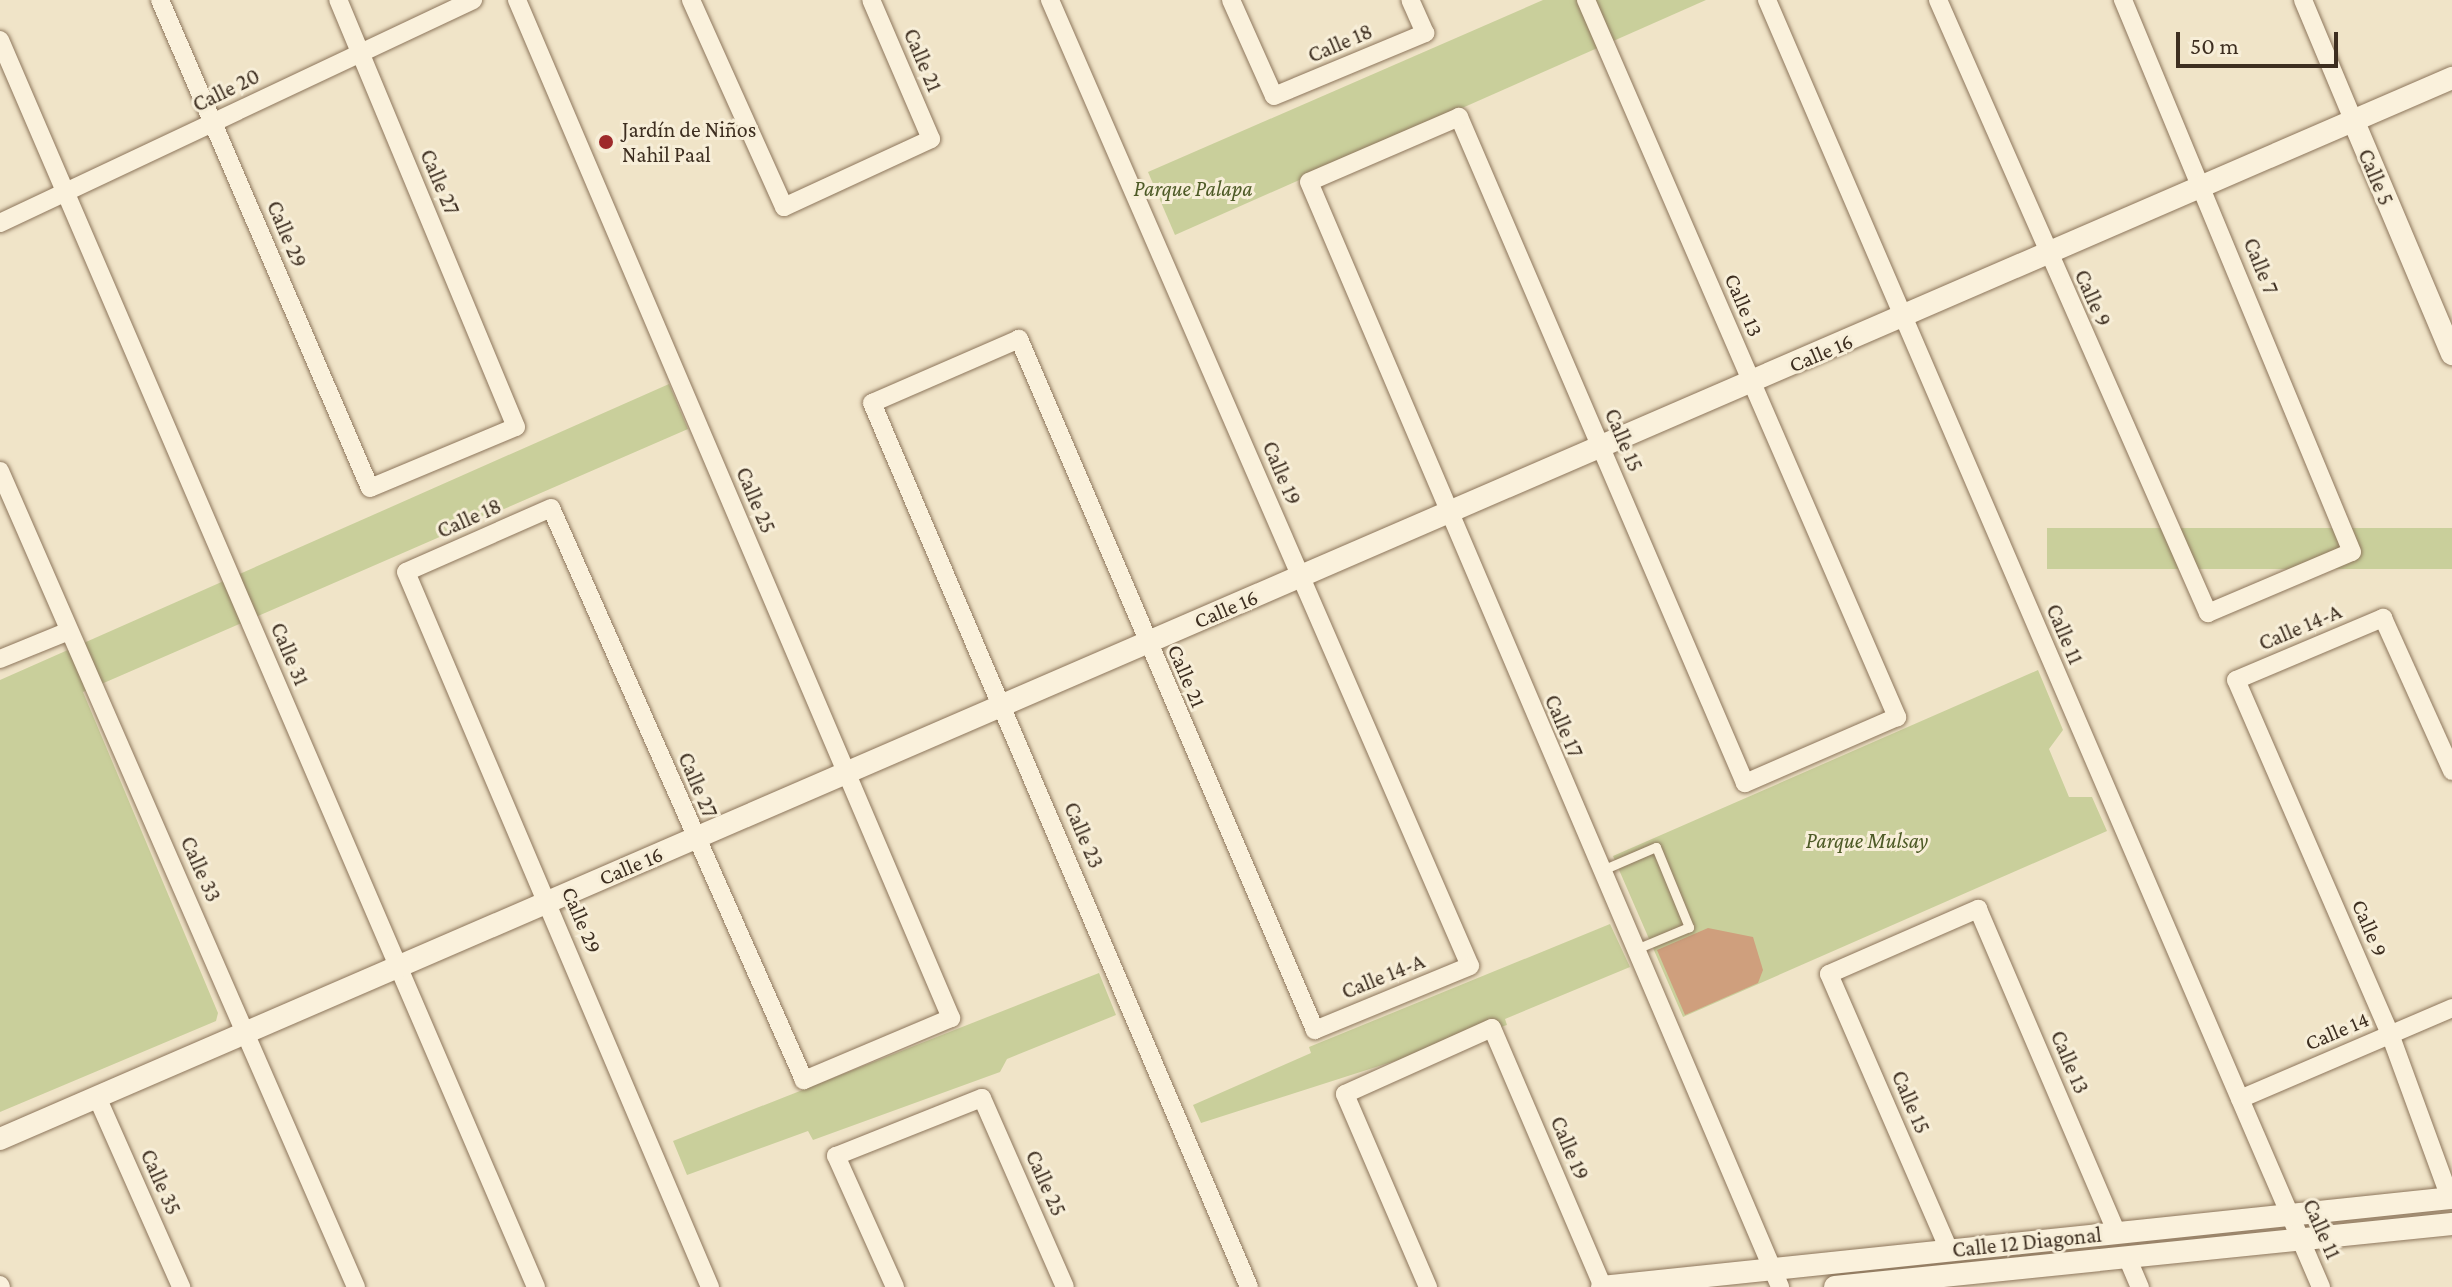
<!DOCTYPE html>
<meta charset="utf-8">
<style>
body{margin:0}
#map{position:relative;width:2452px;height:1287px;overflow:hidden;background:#f0e4c8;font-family:"Crimson Pro",serif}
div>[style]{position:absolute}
.green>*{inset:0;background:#c9cf9b;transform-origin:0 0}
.building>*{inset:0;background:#cf9f7d}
.roads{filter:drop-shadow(0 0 2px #8d765c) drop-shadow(0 0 2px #8d765c)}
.service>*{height:9px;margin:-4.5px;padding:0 4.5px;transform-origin:4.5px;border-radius:4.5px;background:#faf1dc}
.minor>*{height:18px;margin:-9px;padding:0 9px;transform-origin:9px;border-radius:9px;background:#faf1dc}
.tertiary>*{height:22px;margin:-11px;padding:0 11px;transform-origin:11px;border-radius:11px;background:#faf1dc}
.dots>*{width:22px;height:22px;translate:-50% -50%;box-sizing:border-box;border:4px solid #f7eed8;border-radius:50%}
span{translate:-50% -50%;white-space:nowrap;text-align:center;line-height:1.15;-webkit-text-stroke:6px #f7eed8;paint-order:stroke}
.street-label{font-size:22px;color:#3d2e20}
.poi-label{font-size:22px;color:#3d2e20}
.left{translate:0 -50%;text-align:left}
.park-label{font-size:22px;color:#4d5a26;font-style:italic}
.scale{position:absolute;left:2176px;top:32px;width:162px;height:36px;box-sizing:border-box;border:4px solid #3d2e20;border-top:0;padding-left:10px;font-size:24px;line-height:28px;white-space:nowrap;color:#3d2e20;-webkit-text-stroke:6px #f7eed8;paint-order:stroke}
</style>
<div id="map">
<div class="green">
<div style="clip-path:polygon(1543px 0,1706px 0,1175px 235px,1148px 172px)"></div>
<div style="clip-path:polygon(669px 384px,688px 429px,83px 692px,218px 1013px,216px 1021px,0 1112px,0 680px)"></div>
<div style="left:2452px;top:528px;width:41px;height:405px;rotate:90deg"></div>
<div style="clip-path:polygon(2038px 670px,2063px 730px,2049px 749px,2069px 797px,2092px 797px,2107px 831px,1683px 1017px,1613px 856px)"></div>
<div style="clip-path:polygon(1610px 924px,1630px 967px,1505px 1019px,1507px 1025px,1201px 1123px,1193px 1105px,1311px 1053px,1309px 1047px)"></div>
<div style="clip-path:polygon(1099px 973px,1116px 1015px,1007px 1059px,1000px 1072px,813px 1140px,808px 1131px,687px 1175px,673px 1141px)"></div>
</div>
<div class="building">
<div style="clip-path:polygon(1708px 928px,1753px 937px,1763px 970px,1758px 983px,1685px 1015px,1657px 950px)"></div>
</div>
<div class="roads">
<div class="service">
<div style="left:1600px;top:871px;width:61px;rotate:-23.2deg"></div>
<div style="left:1656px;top:847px;width:87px;rotate:67.6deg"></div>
<div style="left:1689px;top:927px;width:57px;rotate:157.5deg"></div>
</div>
<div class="minor">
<div style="left:160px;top:0;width:531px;rotate:66.72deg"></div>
<div style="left:370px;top:488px;width:158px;rotate:-22.7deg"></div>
<div style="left:516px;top:427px;width:463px;rotate:-112.6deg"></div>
<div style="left:517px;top:0;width:1107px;rotate:66.91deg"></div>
<div style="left:951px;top:1018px;width:160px;rotate:157.1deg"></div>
<div style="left:804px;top:1080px;width:625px;rotate:-113.86deg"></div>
<div style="left:551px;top:508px;width:158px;rotate:156.2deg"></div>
<div style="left:406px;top:572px;width:777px;rotate:66.97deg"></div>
<div style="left:691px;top:0;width:227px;rotate:65.8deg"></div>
<div style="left:784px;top:207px;width:162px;rotate:-24.8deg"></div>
<div style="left:931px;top:139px;width:151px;rotate:-113.3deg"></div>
<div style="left:1050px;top:0;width:1053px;rotate:66.5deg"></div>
<div style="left:1470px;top:966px;width:168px;rotate:157.6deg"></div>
<div style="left:1315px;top:1030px;width:752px;rotate:-113.19deg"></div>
<div style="left:1019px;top:339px;width:160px;rotate:156.5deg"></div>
<div style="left:872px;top:403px;width:961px;rotate:66.9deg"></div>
<div style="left:1231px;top:0;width:105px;rotate:65.9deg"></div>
<div style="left:1274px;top:96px;width:164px;rotate:-22.6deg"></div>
<div style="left:1425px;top:33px;width:36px;rotate:-114deg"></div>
<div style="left:1586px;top:0;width:782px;rotate:66.55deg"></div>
<div style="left:1897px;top:717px;width:166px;rotate:156.5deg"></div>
<div style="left:1745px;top:783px;width:725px;rotate:-113.24deg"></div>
<div style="left:1459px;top:117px;width:163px;rotate:156.6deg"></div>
<div style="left:1309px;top:182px;width:1201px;rotate:66.91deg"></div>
<div style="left:1767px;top:0;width:1401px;rotate:66.71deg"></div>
<div style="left:1938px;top:0;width:670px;rotate:66.23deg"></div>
<div style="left:2208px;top:613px;width:156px;rotate:-23deg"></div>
<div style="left:2352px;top:552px;width:598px;rotate:-112.53deg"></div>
<div style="left:2303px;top:0;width:132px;rotate:67.3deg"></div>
<div style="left:0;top:40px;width:1357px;rotate:66.74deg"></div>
<div style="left:0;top:223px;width:523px;rotate:-25.24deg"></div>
<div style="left:0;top:471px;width:890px;rotate:66.43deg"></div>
<div style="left:0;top:659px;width:74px;rotate:-22.1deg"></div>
<div style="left:97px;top:1097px;width:208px;rotate:66.1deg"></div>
<div style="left:2240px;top:1099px;width:231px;rotate:-23.2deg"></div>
<div style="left:2450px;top:1198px;width:175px;rotate:-110.1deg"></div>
<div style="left:2390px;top:1034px;width:386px;rotate:-113.5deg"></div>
<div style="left:2236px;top:680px;width:160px;rotate:-22.9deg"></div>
<div style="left:2383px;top:618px;width:168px;rotate:65.7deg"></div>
<div style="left:1949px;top:1250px;width:301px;rotate:-113.5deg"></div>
<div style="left:1829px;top:974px;width:163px;rotate:-23.6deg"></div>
<div style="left:1978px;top:909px;width:353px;rotate:66.8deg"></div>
<div style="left:2127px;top:1257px;width:33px;rotate:67deg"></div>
<div style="left:0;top:1285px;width:2px;rotate:63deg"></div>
<div style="left:895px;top:1287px;width:144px;rotate:-114.2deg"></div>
<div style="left:836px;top:1156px;width:157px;rotate:-21.7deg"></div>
<div style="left:982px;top:1098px;width:206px;rotate:66.3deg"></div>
<div style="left:1428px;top:1287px;width:210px;rotate:-113.3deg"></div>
<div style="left:1345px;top:1094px;width:161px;rotate:-24.2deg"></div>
<div style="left:1492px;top:1028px;width:282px;rotate:66.8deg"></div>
</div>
<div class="tertiary">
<div style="left:2354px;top:122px;width:252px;rotate:67.1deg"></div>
<div style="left:0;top:1139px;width:2672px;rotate:-23.4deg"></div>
<div style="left:1602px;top:1287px;width:855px;rotate:-5.98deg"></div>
<div style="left:1835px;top:1287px;width:620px;rotate:-5.83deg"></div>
</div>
</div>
<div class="dots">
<div style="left:606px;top:142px;background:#9e2a2b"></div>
</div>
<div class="street-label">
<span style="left:1340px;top:43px;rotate:-23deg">Calle 18</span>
<span style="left:923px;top:60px;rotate:67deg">Calle 21</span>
<span style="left:226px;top:90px;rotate:-26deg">Calle 20</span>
<span style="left:2376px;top:177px;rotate:67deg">Calle 5</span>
<span style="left:440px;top:182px;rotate:67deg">Calle 27</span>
<span style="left:287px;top:234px;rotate:67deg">Calle 29</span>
<span style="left:2261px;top:266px;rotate:68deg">Calle 7</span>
<span style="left:2093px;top:298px;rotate:66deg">Calle 9</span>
<span style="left:1744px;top:305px;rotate:67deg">Calle 13</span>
<span style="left:1821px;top:353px;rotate:-23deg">Calle 16</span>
<span style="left:1624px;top:440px;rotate:67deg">Calle 15</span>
<span style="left:1282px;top:473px;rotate:67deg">Calle 19</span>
<span style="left:756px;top:500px;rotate:67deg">Calle 25</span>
<span style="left:469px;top:518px;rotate:-24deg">Calle 18</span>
<span style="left:1226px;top:609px;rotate:-23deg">Calle 16</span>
<span style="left:2300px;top:627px;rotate:-23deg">Calle 14-A</span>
<span style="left:2065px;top:634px;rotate:67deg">Calle 11</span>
<span style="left:290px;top:654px;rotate:67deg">Calle 31</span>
<span style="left:1187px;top:676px;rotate:67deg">Calle 21</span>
<span style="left:1564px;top:726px;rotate:67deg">Calle 17</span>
<span style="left:698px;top:785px;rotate:67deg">Calle 27</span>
<span style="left:1084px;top:835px;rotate:67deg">Calle 23</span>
<span style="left:631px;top:866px;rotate:-23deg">Calle 16</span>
<span style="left:201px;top:869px;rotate:66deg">Calle 33</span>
<span style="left:582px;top:920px;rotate:67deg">Calle 29</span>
<span style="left:2370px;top:928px;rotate:67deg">Calle 9</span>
<span style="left:1383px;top:976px;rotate:-22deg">Calle 14-A</span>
<span style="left:2337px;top:1031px;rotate:-23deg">Calle 14</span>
<span style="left:2070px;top:1062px;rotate:67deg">Calle 13</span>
<span style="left:1911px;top:1102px;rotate:67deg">Calle 15</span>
<span style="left:1570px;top:1148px;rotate:67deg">Calle 19</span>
<span style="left:161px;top:1182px;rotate:66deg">Calle 35</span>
<span style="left:1046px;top:1183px;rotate:66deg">Calle 25</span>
<span style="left:2322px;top:1229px;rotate:66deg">Calle 11</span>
<span style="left:2027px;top:1242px;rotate:-6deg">Calle 12 Diagonal</span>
</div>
<div class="poi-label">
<span class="left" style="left:622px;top:142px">Jardín de Niños<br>Nahil Paal</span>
</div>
<div class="park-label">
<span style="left:1193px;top:189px">Parque Palapa</span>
<span style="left:1867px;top:841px">Parque Mulsay</span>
</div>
<div class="scale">50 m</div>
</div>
